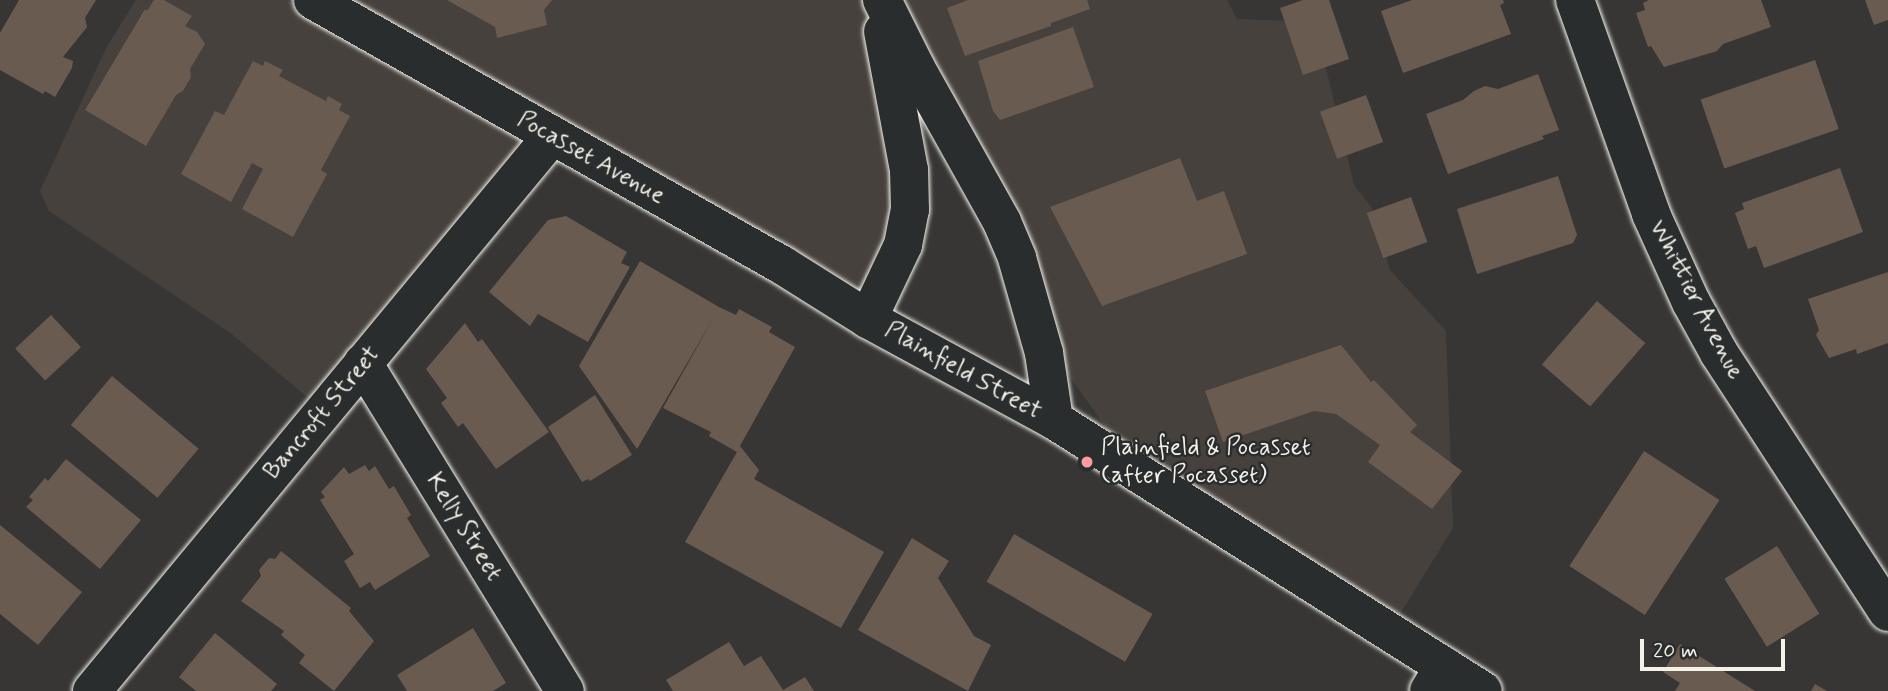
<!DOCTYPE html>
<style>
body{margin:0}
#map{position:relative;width:1888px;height:691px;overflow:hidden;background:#373635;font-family:Mynerve,sans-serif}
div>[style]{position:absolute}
.built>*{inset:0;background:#46413d}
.building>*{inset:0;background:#6a5b51;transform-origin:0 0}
.roads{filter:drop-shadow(0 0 2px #f4f1e8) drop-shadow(0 0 2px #f4f1e8)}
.street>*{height:38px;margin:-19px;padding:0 19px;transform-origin:19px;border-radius:19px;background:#2a2d2e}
.secondary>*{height:38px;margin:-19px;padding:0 19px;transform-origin:19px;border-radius:19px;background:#2a2d2e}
.dots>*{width:19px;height:19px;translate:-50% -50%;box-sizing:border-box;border:4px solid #2a2d2e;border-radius:50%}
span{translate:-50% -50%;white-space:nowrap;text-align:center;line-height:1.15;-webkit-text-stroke:5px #2a2d2e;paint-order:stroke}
.street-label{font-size:24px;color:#f4f1e8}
.poi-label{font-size:24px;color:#f4f1e8}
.left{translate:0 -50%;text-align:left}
.scale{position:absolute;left:1640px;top:639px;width:145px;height:32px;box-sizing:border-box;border:4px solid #f4f1e8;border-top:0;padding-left:9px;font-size:21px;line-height:24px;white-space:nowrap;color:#f4f1e8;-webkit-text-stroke:5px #2a2d2e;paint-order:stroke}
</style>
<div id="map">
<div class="built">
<div style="clip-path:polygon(136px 0,1227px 0,1237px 19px,1315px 22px,1354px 185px,1372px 208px,1390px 270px,1446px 331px,1453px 528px,1381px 645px,1164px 515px,1143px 479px,1074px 383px,1036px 321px,903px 69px,879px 59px,893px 226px,865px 317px,540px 145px,312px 401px,229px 332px,49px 211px,40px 191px,106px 48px)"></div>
</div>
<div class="building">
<div style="clip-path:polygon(19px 0,96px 0,85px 18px,87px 27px,63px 57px,73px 61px,72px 68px,55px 97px,45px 91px,43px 94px,0 70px,0 33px)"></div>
<div style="clip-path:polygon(154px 0,164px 0,192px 16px,185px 26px,197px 32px,205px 44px,190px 69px,191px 77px,183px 91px,176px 95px,146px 146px,85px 110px,145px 9px,147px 11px)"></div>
<div style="clip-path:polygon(447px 0,552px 0,544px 10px,547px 25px,497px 38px,495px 27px)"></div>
<div style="clip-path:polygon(968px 0,1087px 0,1090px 9px,1051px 23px,1051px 26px,965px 56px,947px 8px)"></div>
<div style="clip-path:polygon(1303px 0,1329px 0,1349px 59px,1303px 75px,1280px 8px)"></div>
<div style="clip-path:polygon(1412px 0,1503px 0,1504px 3px,1500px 5px,1511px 34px,1403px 73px,1381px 11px)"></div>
<div style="clip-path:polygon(1649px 0,1761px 0,1771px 27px,1723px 44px,1717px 51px,1664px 67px,1651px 46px,1648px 47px,1636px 13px,1645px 10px,1643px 3px)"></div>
<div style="clip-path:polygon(1865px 0,1888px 0,1888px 20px,1874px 25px)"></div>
<div style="clip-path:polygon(1073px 27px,1094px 87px,1000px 120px,993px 111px,978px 61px)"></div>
<div style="left:1815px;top:60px;width:73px;height:121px;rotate:71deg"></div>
<div style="clip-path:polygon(253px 61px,263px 66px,265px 61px,283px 70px,279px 76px,326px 101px,328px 96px,342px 104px,339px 110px,350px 116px,321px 170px,327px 174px,293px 237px,242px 209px,263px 169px,252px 163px,231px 202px,181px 174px,215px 111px,224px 115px)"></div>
<div style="clip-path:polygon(1538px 74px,1559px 130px,1542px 136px,1544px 139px,1448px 174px,1426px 114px,1463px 100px,1474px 91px,1485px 86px,1498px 89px)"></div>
<div style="left:1366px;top:95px;width:50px;height:49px;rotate:70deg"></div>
<div style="clip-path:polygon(1180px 158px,1197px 201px,1224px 191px,1247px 254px,1102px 306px,1050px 207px)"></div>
<div style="clip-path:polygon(1840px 168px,1863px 232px,1764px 268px,1756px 246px,1748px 249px,1735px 213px,1744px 209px,1742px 203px)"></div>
<div style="clip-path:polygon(1558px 176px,1577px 235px,1573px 243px,1477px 274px,1457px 209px)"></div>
<div style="left:1411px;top:197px;width:48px;height:47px;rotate:70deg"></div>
<div style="clip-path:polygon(566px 216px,627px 252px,621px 263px,630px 267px,588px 342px,538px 314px,530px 326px,489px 292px,548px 220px)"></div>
<div style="clip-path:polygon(640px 261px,719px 307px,736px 315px,739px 309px,772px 327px,769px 332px,795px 347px,740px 446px,759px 470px,754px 479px,884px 552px,841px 628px,685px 542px,737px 452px,709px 436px,711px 432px,663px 408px,714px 317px,637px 449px,579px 366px)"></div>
<div style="clip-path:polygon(1888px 272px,1888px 343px,1857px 354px,1856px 349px,1829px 358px,1816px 335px,1819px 330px,1808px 299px)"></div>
<div style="left:1597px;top:301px;width:64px;height:84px;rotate:41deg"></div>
<div style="left:51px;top:315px;width:44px;height:49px;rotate:47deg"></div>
<div style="clip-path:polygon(465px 323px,478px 342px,482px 339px,549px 432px,496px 469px,463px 423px,458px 427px,441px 403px,447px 398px,426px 369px)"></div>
<div style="clip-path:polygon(1341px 345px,1371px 382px,1374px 380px,1417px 425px,1410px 432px,1462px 471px,1432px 509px,1368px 462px,1380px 445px,1336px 414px,1314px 411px,1223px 442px,1205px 391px)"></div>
<div style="left:112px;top:376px;width:113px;height:64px;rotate:40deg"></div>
<div style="clip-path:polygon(595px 395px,632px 455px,590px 481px,588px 479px,582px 482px,548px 427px)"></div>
<div style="left:1644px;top:451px;width:90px;height:137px;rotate:33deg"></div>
<div style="clip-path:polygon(66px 459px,141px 520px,100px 569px,26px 507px,33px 500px,29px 497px,45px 478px,48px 481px)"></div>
<div style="clip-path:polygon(365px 465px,369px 471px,375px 466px,389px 489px,394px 486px,411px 515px,407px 518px,430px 556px,375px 590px,370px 582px,360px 588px,344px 561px,354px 554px,320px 500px,325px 497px,321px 492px,344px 467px,349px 474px)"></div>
<div style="clip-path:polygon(0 525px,82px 592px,38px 645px,0 614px)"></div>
<div style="left:1014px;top:534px;width:160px;height:55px;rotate:30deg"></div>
<div style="clip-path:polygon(912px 538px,949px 561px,938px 578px,974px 636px,991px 645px,968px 691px,858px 630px)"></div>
<div style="left:1777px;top:546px;width:80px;height:62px;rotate:58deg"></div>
<div style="clip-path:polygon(281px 551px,351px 608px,349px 611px,374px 641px,334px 691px,299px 663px,305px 655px,281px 635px,284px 631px,241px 601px,261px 576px,259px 570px,269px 558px,275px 559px)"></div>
<div style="clip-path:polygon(473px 628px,506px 683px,493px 691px,407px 691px,397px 675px)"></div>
<div style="clip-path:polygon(215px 633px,277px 684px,271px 691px,196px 691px,179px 677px)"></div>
<div style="clip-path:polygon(729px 642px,744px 666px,761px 656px,783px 690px,805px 677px,814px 691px,673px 691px,666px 680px)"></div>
<div style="clip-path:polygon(1680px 644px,1755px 691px,1675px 691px,1680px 683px,1663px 672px)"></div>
<div style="clip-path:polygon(1815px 684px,1827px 691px,1811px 691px)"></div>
</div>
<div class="roads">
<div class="street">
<div style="left:1575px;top:0;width:227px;rotate:70.4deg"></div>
<div style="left:1651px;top:214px;width:97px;rotate:65.6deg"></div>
<div style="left:1691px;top:302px;width:58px;rotate:61.2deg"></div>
<div style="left:1719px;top:353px;width:309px;rotate:56.9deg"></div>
<div style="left:363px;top:363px;width:385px;rotate:58.4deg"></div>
<div style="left:92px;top:691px;width:721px;rotate:-50.35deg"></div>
<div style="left:1429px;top:691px;width:29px;rotate:-59deg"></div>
</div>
<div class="secondary">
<div style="left:313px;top:0;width:539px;rotate:29.47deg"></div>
<div style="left:782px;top:265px;width:102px;rotate:32.1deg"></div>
<div style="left:868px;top:319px;width:212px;rotate:28.5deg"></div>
<div style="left:1054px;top:420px;width:507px;rotate:32.28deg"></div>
<div style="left:882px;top:0;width:76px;rotate:63.4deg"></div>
<div style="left:916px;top:68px;width:176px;rotate:60.8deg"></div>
<div style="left:1002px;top:222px;width:39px;rotate:67deg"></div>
<div style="left:1017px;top:258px;width:99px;rotate:74.1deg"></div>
<div style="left:1044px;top:353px;width:68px;rotate:81.5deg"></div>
<div style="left:868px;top:319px;width:82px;rotate:-64.7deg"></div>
<div style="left:903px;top:245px;width:36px;rotate:-79deg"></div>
<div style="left:910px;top:210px;width:40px;rotate:-91.4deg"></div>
<div style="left:909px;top:170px;width:141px;rotate:-100.6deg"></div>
</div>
</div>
<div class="dots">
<div style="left:1087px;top:462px;background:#ff9aa2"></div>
</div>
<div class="street-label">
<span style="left:591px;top:158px;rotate:29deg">Pocasset Avenue</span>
<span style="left:1696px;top:300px;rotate:62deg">Whittier Avenue</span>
<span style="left:963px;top:371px;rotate:29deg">Plainfield Street</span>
<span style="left:322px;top:413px;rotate:-50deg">Bancroft Street</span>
<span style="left:464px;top:527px;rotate:58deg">Kelly Street</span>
</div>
<div class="poi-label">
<span class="left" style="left:1101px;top:462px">Plainfield &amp; Pocasset<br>(after Pocasset)</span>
</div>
<div class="scale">20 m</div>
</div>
